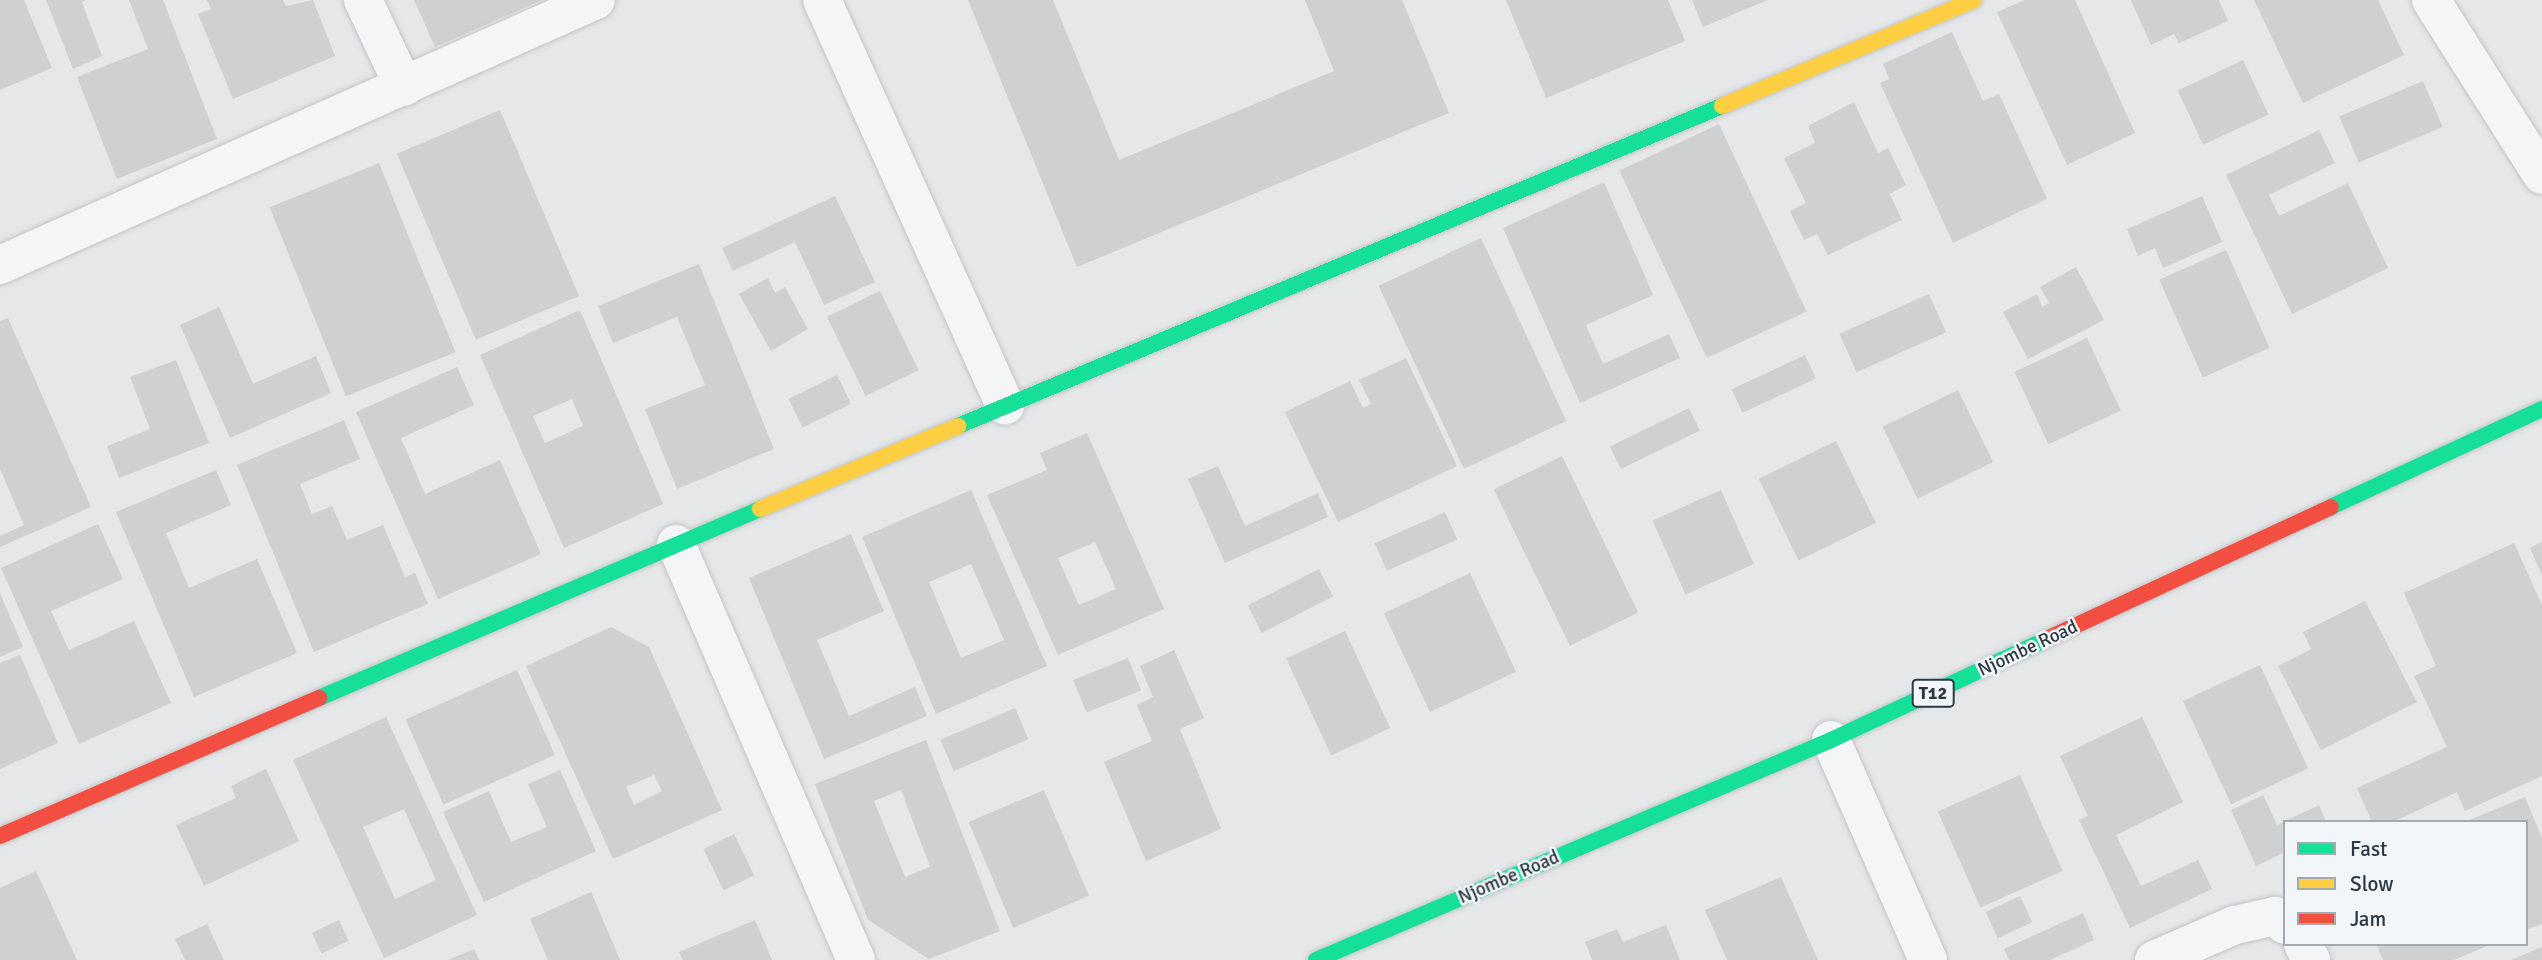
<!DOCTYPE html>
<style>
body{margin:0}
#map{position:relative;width:2542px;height:960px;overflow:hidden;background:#e5e7e9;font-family:Signika,sans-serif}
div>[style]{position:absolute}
.building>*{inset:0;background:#ced0d2;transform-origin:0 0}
.roads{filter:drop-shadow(0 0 2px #c3c5c7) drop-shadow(0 0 2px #c3c5c7)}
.street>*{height:38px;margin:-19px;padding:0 19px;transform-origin:19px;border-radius:19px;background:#f4f5f6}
.fast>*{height:16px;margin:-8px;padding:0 8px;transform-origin:8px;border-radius:8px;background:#16e098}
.slow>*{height:16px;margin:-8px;padding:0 8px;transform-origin:8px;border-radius:8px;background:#ffcf43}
.jam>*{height:16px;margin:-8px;padding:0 8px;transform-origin:8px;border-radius:8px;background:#f24e42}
span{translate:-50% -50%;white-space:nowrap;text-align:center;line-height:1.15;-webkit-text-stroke:5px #f3f6f8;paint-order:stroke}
.shield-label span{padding:2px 5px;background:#f3f6f8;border:2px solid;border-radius:5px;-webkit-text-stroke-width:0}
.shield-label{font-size:18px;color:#2b3944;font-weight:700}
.street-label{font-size:19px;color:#2b3944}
.legend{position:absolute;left:2283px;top:820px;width:245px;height:126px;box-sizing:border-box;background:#f3f6f8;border:2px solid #a3aab0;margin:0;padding:9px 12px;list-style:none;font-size:21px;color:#2b3944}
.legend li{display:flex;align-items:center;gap:14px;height:35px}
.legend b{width:35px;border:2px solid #a3aab0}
</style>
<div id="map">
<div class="building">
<div style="clip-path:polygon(0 0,24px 0,52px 68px,0 90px)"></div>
<div style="clip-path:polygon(46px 0,86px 0,82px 2px,102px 56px,73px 69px)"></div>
<div style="clip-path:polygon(129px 0,163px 0,217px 139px,117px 179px,77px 77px,148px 49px)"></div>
<div style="clip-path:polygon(207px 0,283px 0,286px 6px,313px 0,335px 56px,233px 99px,198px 14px,211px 9px)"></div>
<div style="clip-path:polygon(414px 0,542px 0,435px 47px)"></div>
<div style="clip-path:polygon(968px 0,1053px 0,1119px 160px,1334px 71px,1305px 0,1402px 0,1449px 113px,1077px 267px)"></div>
<div style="clip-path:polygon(1506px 0,1668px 0,1685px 41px,1546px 98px)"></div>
<div style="clip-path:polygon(1692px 0,1768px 0,1703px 27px)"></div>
<div style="clip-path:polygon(2025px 0,2075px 0,2135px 133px,2067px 165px,1997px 12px)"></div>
<div style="clip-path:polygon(2131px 0,2219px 0,2228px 21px,2179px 43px,2174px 34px,2151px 45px)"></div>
<div style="clip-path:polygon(2254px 0,2378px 0,2404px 55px,2303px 103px)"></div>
<div style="clip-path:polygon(1952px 32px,1983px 101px,1999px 94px,2047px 199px,1953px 243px,1880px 83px,1889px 79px,1883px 64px)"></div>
<div style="left:2243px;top:60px;width:60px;height:72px;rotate:65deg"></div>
<div style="left:2423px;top:81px;width:50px;height:91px;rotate:67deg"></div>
<div style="clip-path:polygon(1854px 102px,1878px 153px,1888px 148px,1906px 185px,1890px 194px,1902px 220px,1828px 255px,1817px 234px,1804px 240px,1790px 211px,1806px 203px,1784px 158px,1815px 143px,1808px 126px)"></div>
<div style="left:500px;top:110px;width:202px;height:112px;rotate:67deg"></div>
<div style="left:1719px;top:124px;width:207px;height:110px;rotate:65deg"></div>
<div style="clip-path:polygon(2319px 130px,2335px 163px,2269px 195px,2279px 216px,2348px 183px,2388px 268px,2292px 314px,2226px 175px)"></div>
<div style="left:379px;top:163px;width:204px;height:118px;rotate:68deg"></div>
<div style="clip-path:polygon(1604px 182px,1653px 295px,1586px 325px,1603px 364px,1669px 334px,1680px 358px,1580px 403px,1503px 228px)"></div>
<div style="clip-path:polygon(835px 196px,875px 282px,824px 305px,795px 242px,733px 271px,722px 248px)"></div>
<div style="clip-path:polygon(2202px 196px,2222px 242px,2163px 268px,2155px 248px,2138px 256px,2127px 229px)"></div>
<div style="left:1481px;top:238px;width:202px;height:113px;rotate:65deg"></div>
<div style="left:2226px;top:250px;width:107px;height:73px;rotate:66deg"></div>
<div style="clip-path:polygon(699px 264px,774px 449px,677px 489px,645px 409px,705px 385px,677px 317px,613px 343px,598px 306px)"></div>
<div style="clip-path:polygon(2076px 267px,2104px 320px,2028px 359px,2003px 312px,2037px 294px,2042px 307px,2049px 303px,2040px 287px)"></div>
<div style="clip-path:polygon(768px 278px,775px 293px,785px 287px,808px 329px,771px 351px,739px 294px)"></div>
<div style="left:880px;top:291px;width:88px;height:59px;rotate:64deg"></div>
<div style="left:1929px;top:294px;width:42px;height:98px;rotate:66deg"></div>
<div style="clip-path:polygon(219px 307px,253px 384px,316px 356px,331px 393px,230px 438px,180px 325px)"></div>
<div style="clip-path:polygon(evenodd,580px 310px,663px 504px,564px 548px,480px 355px,580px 310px,572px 399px,583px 426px,545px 443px,533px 416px,572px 399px)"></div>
<div style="clip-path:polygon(8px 318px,91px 507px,0 547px,0 536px,24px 525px,0 469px,0 321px)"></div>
<div style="left:2087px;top:338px;width:80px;height:80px;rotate:65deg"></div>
<div style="left:1805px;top:355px;width:26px;height:81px;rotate:65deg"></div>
<div style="clip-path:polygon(1406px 358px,1457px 466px,1338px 522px,1285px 412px,1350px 381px,1363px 408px,1371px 404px,1359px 380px)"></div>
<div style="clip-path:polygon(176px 360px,209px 443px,119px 478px,107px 446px,150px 429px,130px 377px)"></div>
<div style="clip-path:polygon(457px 367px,474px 405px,401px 438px,425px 494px,500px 460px,541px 554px,438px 599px,356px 412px)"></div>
<div style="left:837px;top:375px;width:32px;height:54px;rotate:64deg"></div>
<div style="left:1958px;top:390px;width:80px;height:84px;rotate:64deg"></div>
<div style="left:1689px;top:408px;width:25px;height:88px;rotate:64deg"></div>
<div style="clip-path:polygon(344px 420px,360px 459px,300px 484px,312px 514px,332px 506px,347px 540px,383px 525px,405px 577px,415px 573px,428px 604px,314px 652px,237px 465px)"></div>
<div style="clip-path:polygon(evenodd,1087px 433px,1164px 609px,1058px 655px,987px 495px,1047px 470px,1040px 453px,1087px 433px,1095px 542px,1116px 589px,1079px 605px,1058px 558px,1095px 542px)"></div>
<div style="left:1836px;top:441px;width:91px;height:86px;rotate:64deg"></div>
<div style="left:1562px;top:456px;width:174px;height:76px;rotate:64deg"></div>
<div style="clip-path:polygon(1218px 466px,1245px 526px,1318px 493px,1328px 517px,1225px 563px,1188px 479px)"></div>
<div style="clip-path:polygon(216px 470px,231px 505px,166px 533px,189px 588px,257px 559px,297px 653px,194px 697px,116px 512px)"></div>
<div style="clip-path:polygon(evenodd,971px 490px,1047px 666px,936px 714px,862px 537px,971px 490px,971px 564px,1004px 640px,961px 658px,929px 582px,971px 564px)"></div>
<div style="left:1721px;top:490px;width:81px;height:75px;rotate:66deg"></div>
<div style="left:1445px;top:512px;width:30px;height:77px;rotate:66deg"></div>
<div style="clip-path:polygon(98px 524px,123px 579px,51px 611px,69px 650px,134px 621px,171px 703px,79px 744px,1px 568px)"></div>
<div style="clip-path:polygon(851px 534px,884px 611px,817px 640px,849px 716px,915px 687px,927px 716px,824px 759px,749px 578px)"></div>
<div style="clip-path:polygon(2542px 542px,2542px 575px,2530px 548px)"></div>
<div style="clip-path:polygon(2514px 543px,2542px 605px,2542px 776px,2465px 811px,2457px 792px,2393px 822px,2372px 822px,2357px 788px,2447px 747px,2414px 676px,2436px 666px,2404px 593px)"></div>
<div style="left:1319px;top:569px;width:31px;height:80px;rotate:63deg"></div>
<div style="left:1470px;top:573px;width:109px;height:95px;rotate:65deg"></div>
<div style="clip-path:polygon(0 593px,23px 647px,0 657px)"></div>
<div style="clip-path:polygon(2365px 601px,2417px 702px,2321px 750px,2278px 666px,2311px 649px,2303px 632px)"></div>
<div style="clip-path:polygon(evenodd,611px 627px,649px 647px,722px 810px,613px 859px,526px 666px,611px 627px,654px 775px,662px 791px,634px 805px,626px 787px,654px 775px)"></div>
<div style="left:1345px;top:631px;width:107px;height:65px;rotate:65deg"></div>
<div style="clip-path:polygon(1174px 650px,1204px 718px,1180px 729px,1221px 829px,1146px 861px,1104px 762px,1152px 741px,1137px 705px,1153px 697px,1140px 666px)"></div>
<div style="clip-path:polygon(20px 655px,58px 743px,0 769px,0 663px)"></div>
<div style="left:1128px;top:658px;width:35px;height:59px;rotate:68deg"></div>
<div style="left:2260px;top:665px;width:114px;height:85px;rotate:65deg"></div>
<div style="left:517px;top:670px;width:93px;height:122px;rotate:66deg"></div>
<div style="left:1015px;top:708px;width:34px;height:81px;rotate:67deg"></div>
<div style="clip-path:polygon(evenodd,386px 717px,477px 915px,384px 958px,293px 760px,386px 717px,404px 809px,436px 880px,395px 899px,363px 827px,404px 809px)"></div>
<div style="clip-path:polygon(2142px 717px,2183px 802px,2116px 835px,2141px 886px,2198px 860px,2212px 889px,2130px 928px,2079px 820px,2088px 816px,2060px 756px)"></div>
<div style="clip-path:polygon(evenodd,926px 740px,1000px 931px,929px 959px,868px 920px,815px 784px,926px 740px,901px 790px,930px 867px,905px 877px,874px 801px,901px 790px)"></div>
<div style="clip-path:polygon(266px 769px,299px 841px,204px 886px,176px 825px,236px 798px,231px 786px)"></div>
<div style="clip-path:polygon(560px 770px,596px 851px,484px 902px,443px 812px,489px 791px,511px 842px,547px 827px,528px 784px)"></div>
<div style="left:2020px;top:775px;width:105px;height:90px;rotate:66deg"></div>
<div style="left:1044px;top:790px;width:115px;height:82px;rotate:67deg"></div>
<div style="clip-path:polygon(2263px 795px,2277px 825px,2319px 805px,2326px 822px,2285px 822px,2285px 852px,2256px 866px,2231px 810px)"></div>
<div style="clip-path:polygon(2525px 797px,2542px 838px,2542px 924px,2526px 930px,2526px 822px,2465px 822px)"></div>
<div style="left:734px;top:834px;width:46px;height:34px;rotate:64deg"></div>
<div style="clip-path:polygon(36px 871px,77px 960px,0 960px,0 888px)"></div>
<div style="clip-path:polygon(1781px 877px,1818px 960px,1727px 960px,1705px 910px)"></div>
<div style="clip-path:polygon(591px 892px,620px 960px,548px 960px,530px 919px)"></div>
<div style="left:2020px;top:896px;width:29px;height:38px;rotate:65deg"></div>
<div style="clip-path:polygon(2083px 913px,2094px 940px,2050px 960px,2009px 960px,2004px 949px)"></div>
<div style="left:339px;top:920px;width:23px;height:30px;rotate:65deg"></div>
<div style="clip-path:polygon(755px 920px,772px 960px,683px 960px,679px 952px)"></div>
<div style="clip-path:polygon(207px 924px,224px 960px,185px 960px,175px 939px)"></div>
<div style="clip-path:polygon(1666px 925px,1680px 960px,1592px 960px,1585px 942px,1617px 929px,1623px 942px)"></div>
<div style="clip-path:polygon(2376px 944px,2492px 944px,2454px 960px,2383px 960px)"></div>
<div style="clip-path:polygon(2542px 947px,2542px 960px,2511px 960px)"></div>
<div style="clip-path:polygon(474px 949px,479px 960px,448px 960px)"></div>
</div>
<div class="roads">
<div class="street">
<div style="left:363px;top:0;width:96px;rotate:64.8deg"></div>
<div style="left:822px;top:0;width:445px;rotate:65.7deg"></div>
<div style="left:2431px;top:0;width:207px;rotate:57.6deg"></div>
<div style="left:0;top:265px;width:652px;rotate:-23.97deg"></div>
<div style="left:676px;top:544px;width:453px;rotate:66.6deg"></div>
<div style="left:1831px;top:740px;width:240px;rotate:66.2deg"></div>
<div style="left:2303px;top:944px;width:18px;rotate:63deg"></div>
<div style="left:2154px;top:960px;width:88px;rotate:-23.4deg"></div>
<div style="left:2235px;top:925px;width:41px;rotate:-12.7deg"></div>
<div style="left:2275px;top:916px;width:13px;rotate:42deg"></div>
</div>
<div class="fast">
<div style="left:958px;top:426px;width:828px;rotate:-22.73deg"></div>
<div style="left:2331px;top:507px;width:233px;rotate:-24.9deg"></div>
<div style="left:319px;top:698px;width:480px;rotate:-23.2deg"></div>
<div style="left:1316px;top:960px;width:560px;rotate:-23.13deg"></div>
<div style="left:1831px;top:740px;width:238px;rotate:-25.1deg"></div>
</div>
<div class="slow">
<div style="left:1722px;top:106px;width:273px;rotate:-22.8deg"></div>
<div style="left:760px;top:509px;width:215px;rotate:-22.7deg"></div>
</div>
<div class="jam">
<div style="left:2047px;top:639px;width:313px;rotate:-24.9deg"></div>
<div style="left:0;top:836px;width:348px;rotate:-23.4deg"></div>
</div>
</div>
<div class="shield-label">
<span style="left:1933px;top:693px">T12</span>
</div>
<div class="street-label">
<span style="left:2028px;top:649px;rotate:-25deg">Njombe Road</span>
<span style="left:1509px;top:878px;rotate:-23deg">Njombe Road</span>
</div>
<ul class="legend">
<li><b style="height:9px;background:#16e098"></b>Fast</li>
<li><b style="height:9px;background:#ffcf43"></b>Slow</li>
<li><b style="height:9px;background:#f24e42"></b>Jam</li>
</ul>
</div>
